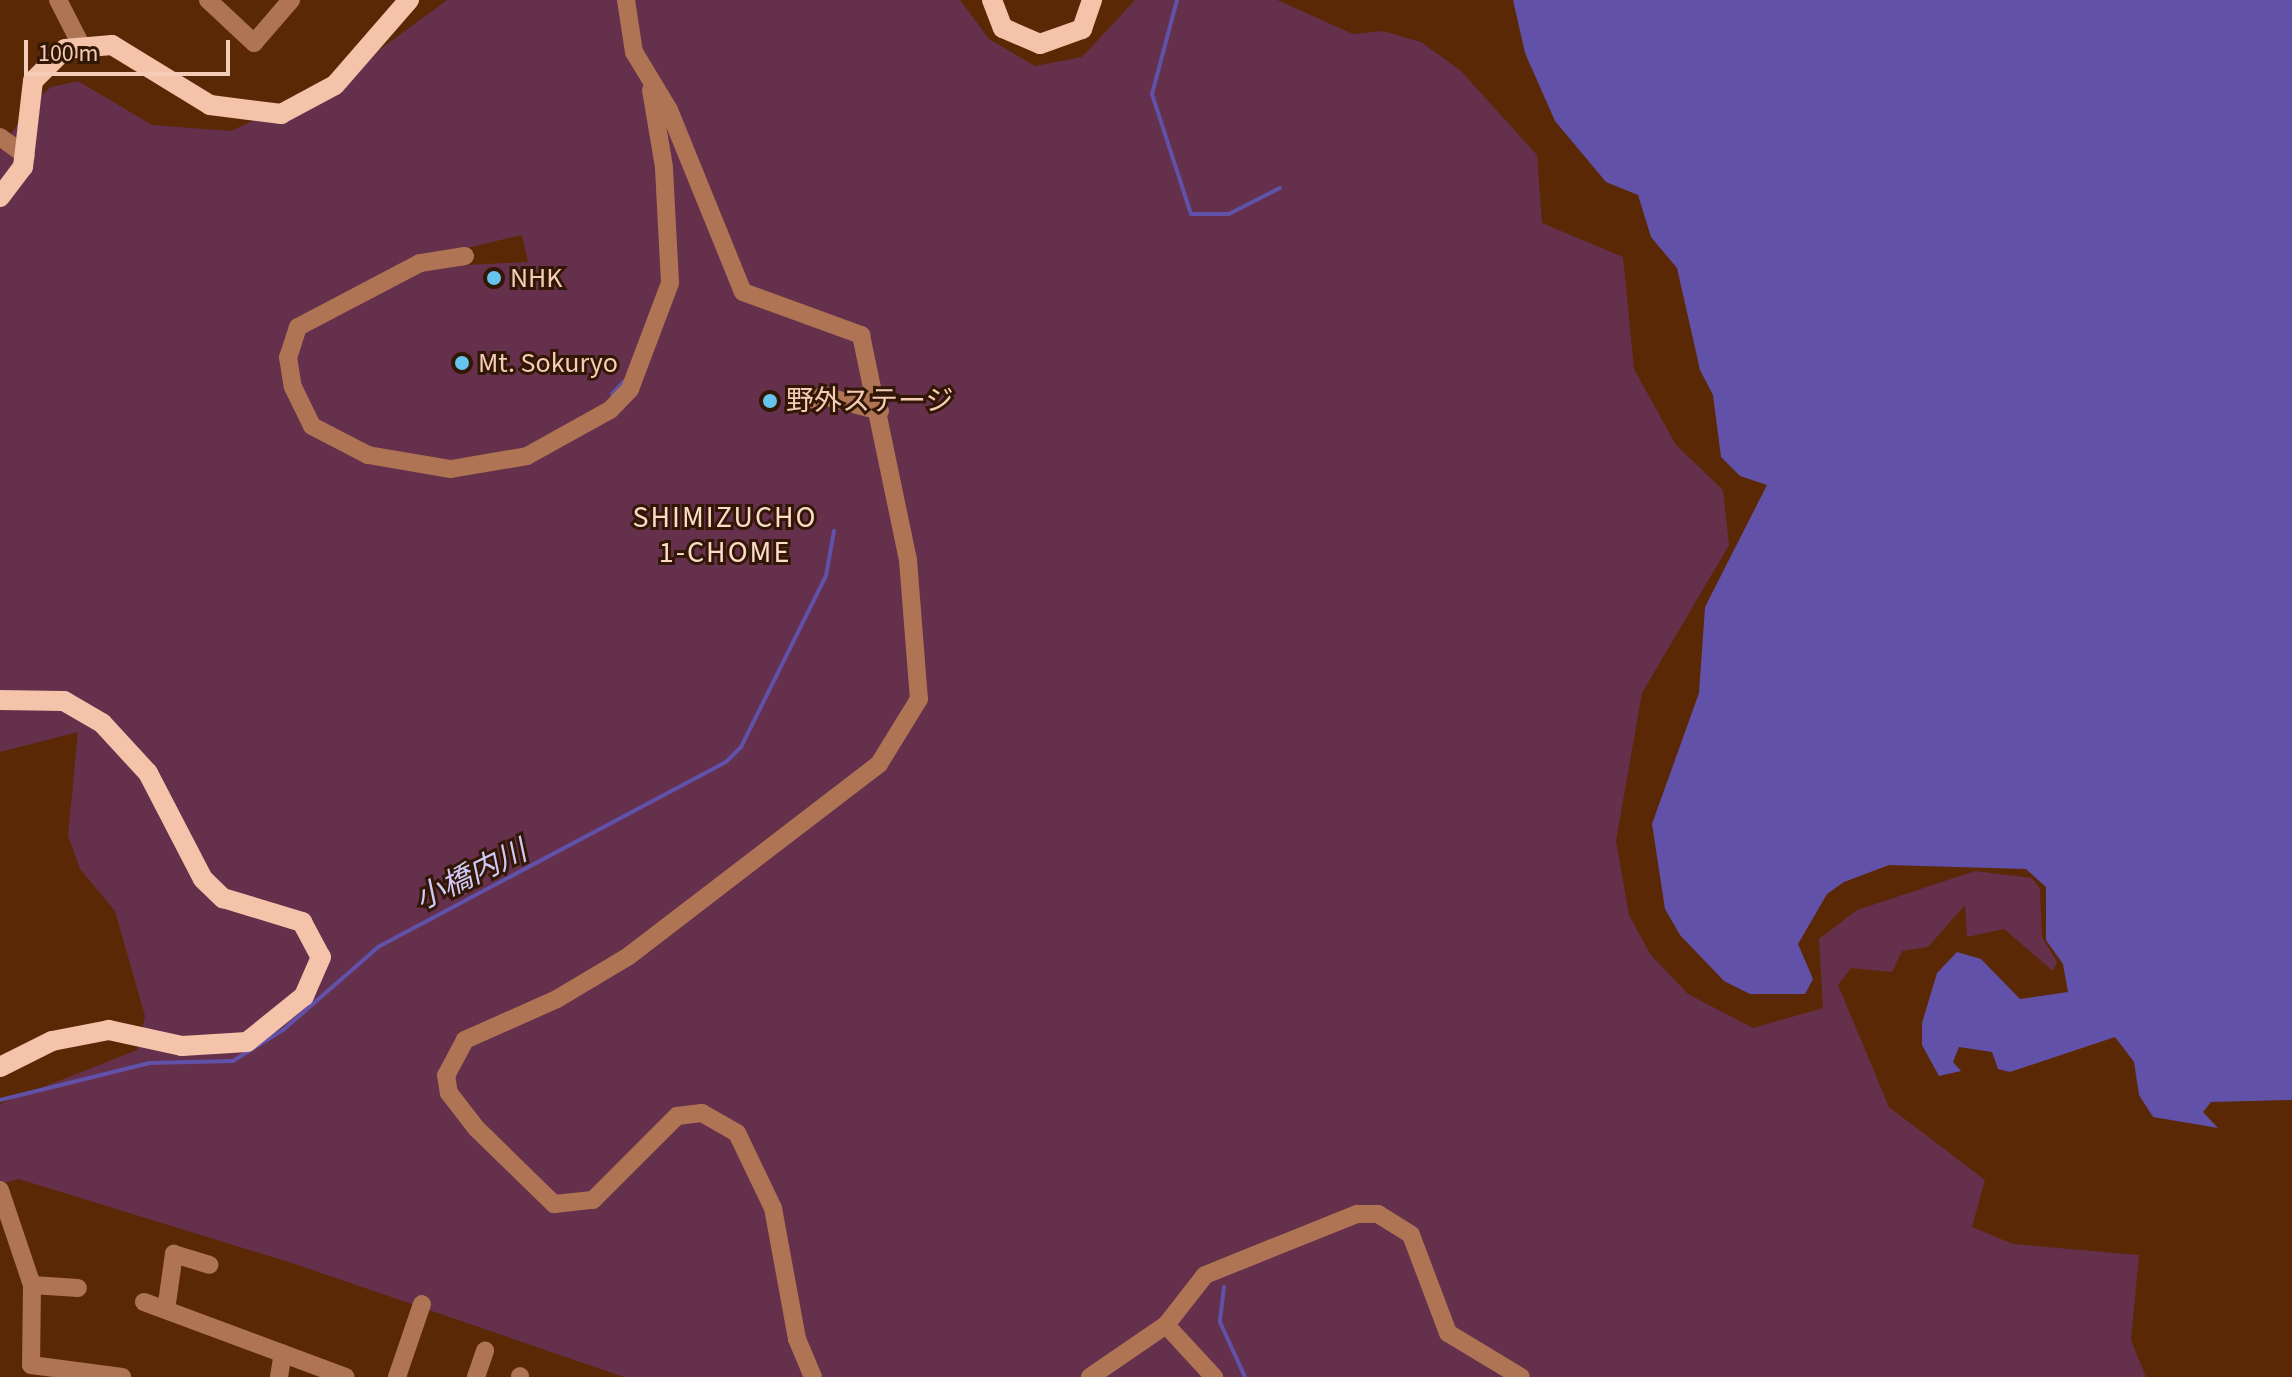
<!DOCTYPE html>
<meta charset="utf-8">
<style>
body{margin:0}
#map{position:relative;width:2292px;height:1377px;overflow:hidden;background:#5a2805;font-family:"Source Sans 3","Noto Sans JP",sans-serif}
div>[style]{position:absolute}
.green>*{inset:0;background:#64304b}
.water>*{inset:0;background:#6251a9}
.stream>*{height:4px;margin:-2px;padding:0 2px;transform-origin:2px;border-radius:2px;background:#6251a9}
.minor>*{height:18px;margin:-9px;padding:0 9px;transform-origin:9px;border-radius:9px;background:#af7453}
.major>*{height:20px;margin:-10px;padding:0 10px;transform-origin:10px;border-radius:10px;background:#f4c3a9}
.dots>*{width:22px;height:22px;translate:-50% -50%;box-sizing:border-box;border:4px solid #331705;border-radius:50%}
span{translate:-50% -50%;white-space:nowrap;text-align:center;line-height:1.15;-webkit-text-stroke:6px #331705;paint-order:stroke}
.poi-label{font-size:28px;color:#f4ccb7}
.left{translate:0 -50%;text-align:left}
.neighbourhood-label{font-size:30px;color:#fcdbca;letter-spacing:2px}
.water-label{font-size:30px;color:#cec9f9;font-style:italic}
.scale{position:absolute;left:24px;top:40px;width:206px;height:36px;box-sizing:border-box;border:4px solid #f4ccb7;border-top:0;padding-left:10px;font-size:24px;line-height:28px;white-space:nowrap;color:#f4ccb7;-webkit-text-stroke:6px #331705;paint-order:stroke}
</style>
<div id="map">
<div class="green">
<div style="clip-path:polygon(evenodd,447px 0,960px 0,989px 39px,1035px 66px,1082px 57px,1135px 0,1277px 0,1353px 34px,1383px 31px,1421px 42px,1460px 70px,1537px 155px,1542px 223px,1623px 257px,1634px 369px,1676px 445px,1723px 490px,1729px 545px,1642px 693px,1616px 841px,1629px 915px,1650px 954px,1688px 994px,1753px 1028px,1823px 1008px,1819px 939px,1857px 910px,1975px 871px,2032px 878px,2040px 889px,2042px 937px,2057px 962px,2053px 971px,2004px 929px,1967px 937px,1965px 905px,1928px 947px,1902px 951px,1892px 972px,1851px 968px,1838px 985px,1889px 1107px,1985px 1180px,1972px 1227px,2013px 1244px,2139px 1255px,2131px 1340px,2146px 1377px,624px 1377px,292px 1263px,19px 1179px,0 1184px,0 1104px,137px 1050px,145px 1016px,115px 911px,80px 869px,68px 836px,78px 732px,0 752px,0 150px,30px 105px,51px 87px,78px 81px,152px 125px,231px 131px,334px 83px,447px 0,522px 235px,528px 262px,466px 265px,467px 248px,522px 235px)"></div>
</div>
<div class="water">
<div style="clip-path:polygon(1513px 0,2292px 0,2292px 1100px,2211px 1102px,2203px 1112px,2218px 1128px,2153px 1117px,2139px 1095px,2134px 1062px,2115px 1037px,2010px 1072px,1998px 1069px,1992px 1052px,1959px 1047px,1953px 1062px,1961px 1071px,1939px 1076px,1922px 1045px,1922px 1023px,1937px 973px,1957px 952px,1981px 959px,2020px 999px,2068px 992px,2063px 964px,2046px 940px,2046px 887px,2026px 869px,1889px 865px,1844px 882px,1827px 894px,1798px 944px,1813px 979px,1805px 994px,1750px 994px,1724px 981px,1680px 935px,1665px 909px,1652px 824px,1699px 693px,1705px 607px,1767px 485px,1740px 476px,1721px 457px,1713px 395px,1700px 370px,1677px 268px,1651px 237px,1638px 195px,1606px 182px,1555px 121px,1525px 53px)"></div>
</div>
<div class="stream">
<div style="left:1177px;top:0;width:97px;rotate:104.9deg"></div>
<div style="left:1152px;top:94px;width:126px;rotate:72deg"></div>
<div style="left:1191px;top:214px;width:38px"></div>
<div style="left:1229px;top:214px;width:57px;rotate:-27deg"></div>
<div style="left:612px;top:394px;width:18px;rotate:-47deg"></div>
<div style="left:0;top:1100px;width:154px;rotate:-13.9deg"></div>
<div style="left:149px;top:1063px;width:84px;rotate:-1.4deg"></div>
<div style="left:233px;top:1061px;width:59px;rotate:-31.8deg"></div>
<div style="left:283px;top:1030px;width:126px;rotate:-41.1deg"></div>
<div style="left:378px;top:947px;width:394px;rotate:-28deg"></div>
<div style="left:726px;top:762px;width:21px;rotate:-45deg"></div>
<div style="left:741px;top:747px;width:191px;rotate:-63.6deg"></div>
<div style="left:826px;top:576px;width:46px;rotate:-79.9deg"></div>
<div style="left:1224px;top:1287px;width:35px;rotate:97deg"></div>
<div style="left:1220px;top:1322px;width:60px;rotate:65.6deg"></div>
</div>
<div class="minor">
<div style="left:58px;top:0;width:51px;rotate:62.9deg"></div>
<div style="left:208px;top:0;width:63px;rotate:43.1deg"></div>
<div style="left:254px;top:43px;width:57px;rotate:-49.3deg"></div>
<div style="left:626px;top:0;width:53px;rotate:81.3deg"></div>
<div style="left:634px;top:52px;width:68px;rotate:58.9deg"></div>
<div style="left:669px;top:110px;width:196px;rotate:67.9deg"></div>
<div style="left:743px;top:292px;width:126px;rotate:20deg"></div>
<div style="left:861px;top:335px;width:230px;rotate:78.2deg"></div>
<div style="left:908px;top:560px;width:139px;rotate:85.5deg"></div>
<div style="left:919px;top:699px;width:76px;rotate:121.6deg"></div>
<div style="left:879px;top:764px;width:315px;rotate:142.5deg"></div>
<div style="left:629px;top:956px;width:84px;rotate:149.2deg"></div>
<div style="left:557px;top:999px;width:101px;rotate:156deg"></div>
<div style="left:465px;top:1040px;width:40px;rotate:118deg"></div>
<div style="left:446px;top:1075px;width:18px;rotate:81deg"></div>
<div style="left:449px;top:1093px;width:44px;rotate:52.4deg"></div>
<div style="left:476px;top:1128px;width:109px;rotate:44.3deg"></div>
<div style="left:554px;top:1204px;width:39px;rotate:-6deg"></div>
<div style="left:593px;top:1200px;width:119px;rotate:-45deg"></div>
<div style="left:677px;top:1116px;width:25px;rotate:-7deg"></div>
<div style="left:702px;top:1113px;width:40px;rotate:29.7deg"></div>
<div style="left:737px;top:1133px;width:83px;rotate:64.4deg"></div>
<div style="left:773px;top:1208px;width:133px;rotate:79.6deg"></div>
<div style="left:797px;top:1339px;width:41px;rotate:67.2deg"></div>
<div style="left:0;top:137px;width:32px;rotate:36deg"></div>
<div style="left:465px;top:256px;width:46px;rotate:171.2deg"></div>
<div style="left:420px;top:263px;width:138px;rotate:152.3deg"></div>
<div style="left:298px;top:327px;width:32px;rotate:108deg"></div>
<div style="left:288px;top:357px;width:30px;rotate:81deg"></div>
<div style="left:293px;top:387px;width:43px;rotate:64deg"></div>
<div style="left:312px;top:426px;width:63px;rotate:27.4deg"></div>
<div style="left:368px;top:455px;width:84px;rotate:9.6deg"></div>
<div style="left:451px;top:469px;width:77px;rotate:-9.7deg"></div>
<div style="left:527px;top:456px;width:95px;rotate:-29deg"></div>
<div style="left:610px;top:410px;width:29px;rotate:-46deg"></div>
<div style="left:630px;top:389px;width:113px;rotate:-69.3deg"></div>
<div style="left:670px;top:283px;width:116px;rotate:-93deg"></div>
<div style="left:664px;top:167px;width:78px;rotate:-99.6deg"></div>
<div style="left:794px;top:403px;width:31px;rotate:-13deg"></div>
<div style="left:824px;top:396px;width:58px;rotate:15deg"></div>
<div style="left:0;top:1190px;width:100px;rotate:71.4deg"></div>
<div style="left:32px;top:1285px;width:80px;rotate:90.7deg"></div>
<div style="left:31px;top:1365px;width:92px;rotate:7.5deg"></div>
<div style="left:32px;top:1285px;width:46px;rotate:3.7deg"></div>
<div style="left:144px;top:1302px;width:215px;rotate:20.4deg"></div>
<div style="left:166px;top:1310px;width:57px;rotate:-81.9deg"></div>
<div style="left:174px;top:1254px;width:37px;rotate:17deg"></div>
<div style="left:1166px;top:1325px;width:71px;rotate:47.3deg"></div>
<div style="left:279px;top:1377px;width:24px;rotate:-81deg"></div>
<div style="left:397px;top:1377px;width:77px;rotate:-71.1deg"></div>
<div style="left:476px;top:1377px;width:28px;rotate:-71deg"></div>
<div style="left:520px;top:1377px;width:1px;rotate:-90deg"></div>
<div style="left:1090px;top:1377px;width:92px;rotate:-34.4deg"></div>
<div style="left:1166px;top:1325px;width:63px;rotate:-52deg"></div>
<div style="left:1205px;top:1275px;width:164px;rotate:-21.9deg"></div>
<div style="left:1357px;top:1214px;width:21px"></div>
<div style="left:1378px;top:1214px;width:39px;rotate:32deg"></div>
<div style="left:1411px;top:1235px;width:105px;rotate:69.3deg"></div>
<div style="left:1448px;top:1333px;width:85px;rotate:31.1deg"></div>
</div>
<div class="major">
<div style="left:992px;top:0;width:30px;rotate:69deg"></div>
<div style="left:1003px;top:28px;width:40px;rotate:23.4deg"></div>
<div style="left:1040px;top:44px;width:45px;rotate:-19.7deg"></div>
<div style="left:1082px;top:29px;width:31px;rotate:-71deg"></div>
<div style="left:0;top:197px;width:38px;rotate:-53deg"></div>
<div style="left:23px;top:167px;width:87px;rotate:-83.4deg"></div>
<div style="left:33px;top:81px;width:45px;rotate:-45deg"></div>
<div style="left:65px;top:49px;width:47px;rotate:-4.9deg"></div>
<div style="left:112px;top:45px;width:115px;rotate:31.5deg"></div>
<div style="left:210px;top:105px;width:72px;rotate:7.2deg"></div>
<div style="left:281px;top:114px;width:61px;rotate:-28.2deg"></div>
<div style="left:335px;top:85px;width:113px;rotate:-49deg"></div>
<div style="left:0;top:700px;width:64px;rotate:0.9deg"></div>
<div style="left:64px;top:701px;width:44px;rotate:30.1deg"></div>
<div style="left:102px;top:723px;width:68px;rotate:47.4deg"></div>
<div style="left:148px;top:773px;width:119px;rotate:62.6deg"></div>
<div style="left:203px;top:879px;width:28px;rotate:44deg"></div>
<div style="left:223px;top:898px;width:83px;rotate:16.9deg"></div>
<div style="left:302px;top:922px;width:40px;rotate:62deg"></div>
<div style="left:321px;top:957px;width:43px;rotate:113.6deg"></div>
<div style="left:304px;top:996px;width:73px;rotate:141.1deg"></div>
<div style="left:247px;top:1042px;width:65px;rotate:176.5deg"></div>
<div style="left:182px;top:1046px;width:75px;rotate:-167.6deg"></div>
<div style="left:109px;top:1030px;width:58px;rotate:169.1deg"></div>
<div style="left:52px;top:1041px;width:58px;rotate:153.4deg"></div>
</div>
<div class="dots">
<div style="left:494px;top:278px;background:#66c4ef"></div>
<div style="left:462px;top:363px;background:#66c4ef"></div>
<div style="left:770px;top:401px;background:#66c4ef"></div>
</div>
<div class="poi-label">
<span class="left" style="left:510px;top:278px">NHK</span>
<span class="left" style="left:478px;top:363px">Mt. Sokuryo</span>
<span class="left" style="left:786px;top:401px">野外ステージ</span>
</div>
<div class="neighbourhood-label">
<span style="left:725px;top:535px">SHIMIZUCHO<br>1-CHOME</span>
</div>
<div class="water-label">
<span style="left:471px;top:876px;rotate:-26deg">小橋内川</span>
</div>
<div class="scale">100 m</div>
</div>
